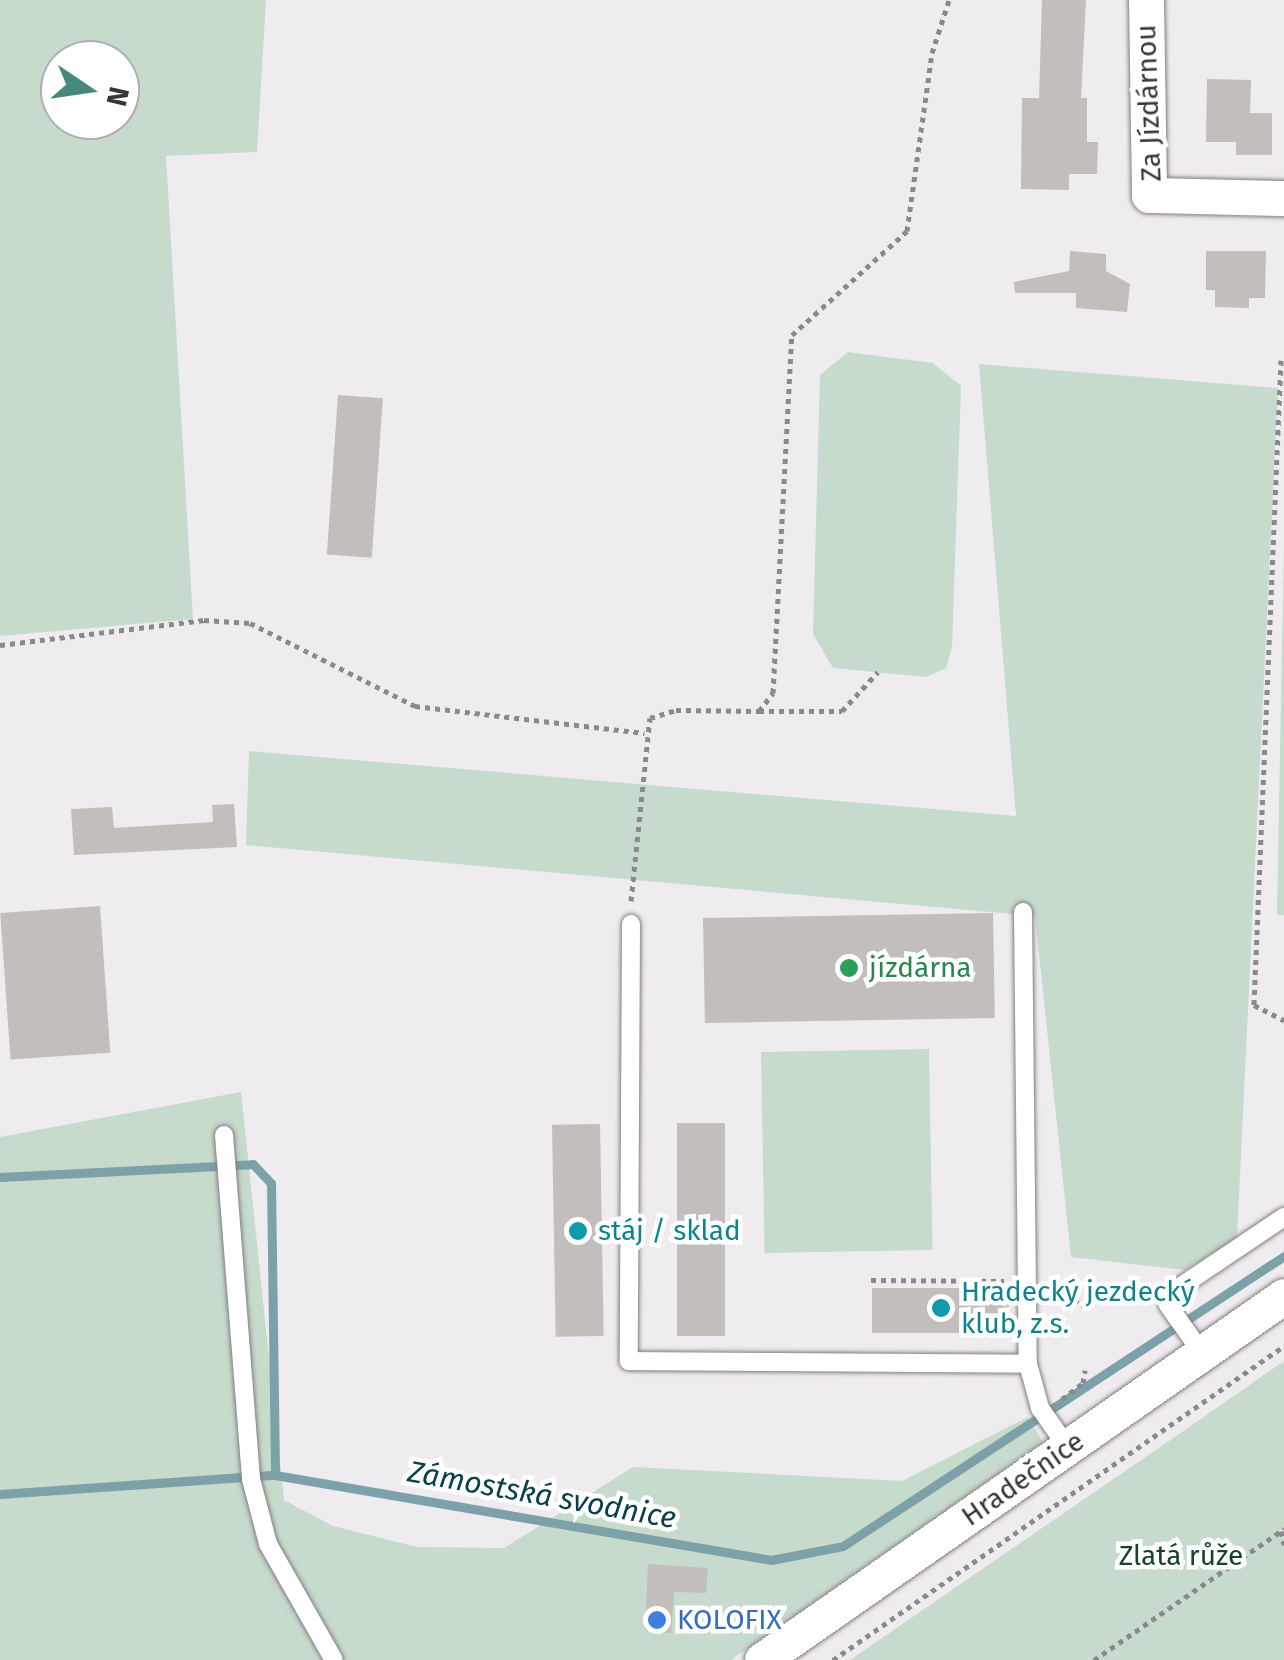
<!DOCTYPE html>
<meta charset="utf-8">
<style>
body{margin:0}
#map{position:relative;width:1284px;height:1660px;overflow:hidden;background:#efecef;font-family:"Fira Sans",sans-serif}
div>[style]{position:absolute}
.green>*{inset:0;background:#c6dbcb;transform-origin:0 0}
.stream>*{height:9px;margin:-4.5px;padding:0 4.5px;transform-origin:4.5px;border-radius:4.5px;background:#7da1a8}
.building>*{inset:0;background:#c1bebb;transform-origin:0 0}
.path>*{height:5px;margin-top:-2.5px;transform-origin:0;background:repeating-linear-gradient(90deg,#8b898b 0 5px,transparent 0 10px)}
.roads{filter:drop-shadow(0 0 2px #827f82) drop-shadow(0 0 2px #827f82)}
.service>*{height:18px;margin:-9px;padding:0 9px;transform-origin:9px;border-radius:9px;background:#fff}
.minor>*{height:35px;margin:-17.5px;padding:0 17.5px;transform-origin:17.5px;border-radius:17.5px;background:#fff}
.dots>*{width:28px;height:28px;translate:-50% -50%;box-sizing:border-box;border:5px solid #fff;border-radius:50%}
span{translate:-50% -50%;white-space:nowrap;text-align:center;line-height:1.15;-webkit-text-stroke:9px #fff;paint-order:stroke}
.street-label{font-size:28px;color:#373637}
.leisure-label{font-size:28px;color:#27864d}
.left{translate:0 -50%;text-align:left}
.culture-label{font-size:28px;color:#0d838f}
.park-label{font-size:28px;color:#144327}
.shop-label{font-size:28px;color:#366cbe}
.water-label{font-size:30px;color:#08414a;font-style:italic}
.north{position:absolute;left:40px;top:40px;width:100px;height:100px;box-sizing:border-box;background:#fff;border:2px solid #afafaf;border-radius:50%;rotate:103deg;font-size:28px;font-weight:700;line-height:40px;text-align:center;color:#373637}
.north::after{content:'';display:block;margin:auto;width:35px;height:45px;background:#45897d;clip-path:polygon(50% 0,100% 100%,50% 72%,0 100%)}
</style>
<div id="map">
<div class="green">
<div style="clip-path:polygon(evenodd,0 0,266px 0,257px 152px,166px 156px,193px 619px,0 636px,0 0,60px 60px,120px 60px,120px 120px,60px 120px,60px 60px)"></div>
<div style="clip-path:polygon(848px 352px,933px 363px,961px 386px,952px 647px,946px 668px,926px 677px,833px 668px,813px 634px,820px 375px)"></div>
<div style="clip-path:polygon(979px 364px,1278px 388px,1237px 1238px,1185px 1270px,1071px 1257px,1035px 916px,246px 845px,249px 751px,1016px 816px)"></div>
<div style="clip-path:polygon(1284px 540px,1284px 915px,1277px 915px)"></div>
<div style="left:929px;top:1049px;width:201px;height:168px;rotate:89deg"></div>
<div style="clip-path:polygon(241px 1092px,284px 1500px,333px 1526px,417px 1547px,504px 1548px,633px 1467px,902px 1481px,1028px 1417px,1043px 1442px,731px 1660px,0 1660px,0 1137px)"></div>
<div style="clip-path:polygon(1284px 1361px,1284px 1660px,850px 1660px,1195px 1423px)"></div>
</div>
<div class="stream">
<div style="left:0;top:1177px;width:253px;rotate:-2.9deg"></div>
<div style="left:253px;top:1164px;width:26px;rotate:47deg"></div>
<div style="left:271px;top:1183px;width:292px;rotate:89.2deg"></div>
<div style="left:275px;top:1475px;width:503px;rotate:9.72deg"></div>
<div style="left:771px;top:1560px;width:73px;rotate:-11deg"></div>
<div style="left:843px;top:1546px;width:528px;rotate:-33.33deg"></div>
<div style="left:0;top:1494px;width:276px;rotate:-4deg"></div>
</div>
<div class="building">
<div style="clip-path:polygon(1042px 0,1086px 0,1081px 98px,1087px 98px,1087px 142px,1098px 142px,1097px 174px,1069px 174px,1069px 190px,1021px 189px,1022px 98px,1039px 98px)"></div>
<div style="clip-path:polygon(1207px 79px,1251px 80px,1250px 113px,1272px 113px,1272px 155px,1236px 155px,1236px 142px,1206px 142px)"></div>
<div style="clip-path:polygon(1070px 251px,1106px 254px,1106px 271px,1130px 284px,1127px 312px,1076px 308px,1076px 293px,1015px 293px,1014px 282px,1069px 271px)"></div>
<div style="clip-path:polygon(1206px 251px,1266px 251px,1265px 298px,1249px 298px,1249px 308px,1215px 307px,1215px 290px,1206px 290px)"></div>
<div style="left:338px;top:395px;width:45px;height:160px;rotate:4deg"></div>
<div style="clip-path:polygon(234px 804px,237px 847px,74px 855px,71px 809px,112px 807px,114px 828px,213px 822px,212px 805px)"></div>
<div style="left:100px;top:906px;width:147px;height:100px;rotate:86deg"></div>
<div style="left:993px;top:913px;width:105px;height:290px;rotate:89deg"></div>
<div style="left:677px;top:1123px;width:48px;height:213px"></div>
<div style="left:600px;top:1124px;width:212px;height:48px;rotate:89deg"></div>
<div style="left:1009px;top:1288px;width:45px;height:137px;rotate:90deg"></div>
<div style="clip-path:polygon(648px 1564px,708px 1568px,706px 1593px,674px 1592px,671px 1633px,645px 1631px)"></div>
</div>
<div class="path">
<div style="left:1281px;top:360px;width:646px;rotate:92.4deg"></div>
<div style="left:1254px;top:1005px;width:34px;rotate:27deg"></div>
<div style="left:0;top:645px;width:206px;rotate:-7deg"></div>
<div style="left:204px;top:620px;width:46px;rotate:3.7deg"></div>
<div style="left:250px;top:623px;width:185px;rotate:26.7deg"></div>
<div style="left:415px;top:706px;width:231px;rotate:6.7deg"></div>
<div style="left:759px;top:711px;width:83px"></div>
<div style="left:842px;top:711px;width:53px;rotate:-47.3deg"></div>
<div style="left:631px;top:901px;width:184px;rotate:-84.1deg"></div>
<div style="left:650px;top:718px;width:27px;rotate:-17deg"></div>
<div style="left:676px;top:710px;width:83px;rotate:0.7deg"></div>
<div style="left:759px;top:711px;width:23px;rotate:-52deg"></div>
<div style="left:773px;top:693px;width:359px;rotate:-87deg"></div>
<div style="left:792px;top:335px;width:155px;rotate:-42.1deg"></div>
<div style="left:907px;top:231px;width:180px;rotate:-82deg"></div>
<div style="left:932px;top:53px;width:56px;rotate:-72.2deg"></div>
<div style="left:871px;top:1280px;width:133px;rotate:0.4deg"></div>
<div style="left:1050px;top:1282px;width:41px;rotate:36deg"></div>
<div style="left:1062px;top:1399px;width:26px;rotate:-37deg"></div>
<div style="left:1083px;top:1383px;width:13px;rotate:-81deg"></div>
<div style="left:1281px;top:1531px;width:14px;rotate:78deg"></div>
<div style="left:833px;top:1660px;width:550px;rotate:-34.85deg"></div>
<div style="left:1094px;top:1660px;width:231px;rotate:-34.6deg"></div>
</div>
<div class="roads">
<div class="service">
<div style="left:1023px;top:912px;width:452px;rotate:89.4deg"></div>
<div style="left:631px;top:924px;width:437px;rotate:90.3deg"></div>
<div style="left:629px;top:1361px;width:399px;rotate:0.4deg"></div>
<div style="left:1028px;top:1364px;width:46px;rotate:74.7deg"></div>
<div style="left:1040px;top:1408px;width:49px;rotate:55deg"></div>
<div style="left:224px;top:1135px;width:345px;rotate:85.5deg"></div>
<div style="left:251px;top:1479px;width:67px;rotate:75.3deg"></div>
<div style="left:268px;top:1544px;width:133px;rotate:60.4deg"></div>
<div style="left:1202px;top:1353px;width:59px;rotate:-125.3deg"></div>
<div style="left:1168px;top:1305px;width:15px;rotate:-67deg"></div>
<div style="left:1174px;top:1291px;width:133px;rotate:-33.9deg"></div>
</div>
<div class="minor">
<div style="left:1146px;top:0;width:195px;rotate:89.1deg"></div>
<div style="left:1149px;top:195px;width:135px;rotate:1.3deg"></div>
<div style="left:762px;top:1660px;width:636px;rotate:-34.89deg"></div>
</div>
</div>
<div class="dots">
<div style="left:849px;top:968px;background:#2e9e5b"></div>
<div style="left:578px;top:1231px;background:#0f9aa8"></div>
<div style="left:941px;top:1308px;background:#0f9aa8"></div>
<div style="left:657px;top:1620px;background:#3f7fe0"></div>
</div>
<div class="street-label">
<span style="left:1149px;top:103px;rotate:-92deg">Za Jízdárnou</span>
<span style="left:1023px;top:1479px;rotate:-35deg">Hradečnice</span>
</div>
<div class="leisure-label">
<span class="left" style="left:869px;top:968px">jízdárna</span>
</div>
<div class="culture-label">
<span class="left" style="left:598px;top:1231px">stáj / sklad</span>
<span class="left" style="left:961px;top:1308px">Hradecký jezdecký<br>klub, z.s.</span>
</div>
<div class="park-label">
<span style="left:1181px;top:1556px">Zlatá růže</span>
</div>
<div class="shop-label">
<span class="left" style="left:677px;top:1620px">KOLOFIX</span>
</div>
<div class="water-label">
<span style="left:542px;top:1495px;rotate:10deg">Zámostská svodnice</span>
</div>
<div class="north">N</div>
</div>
